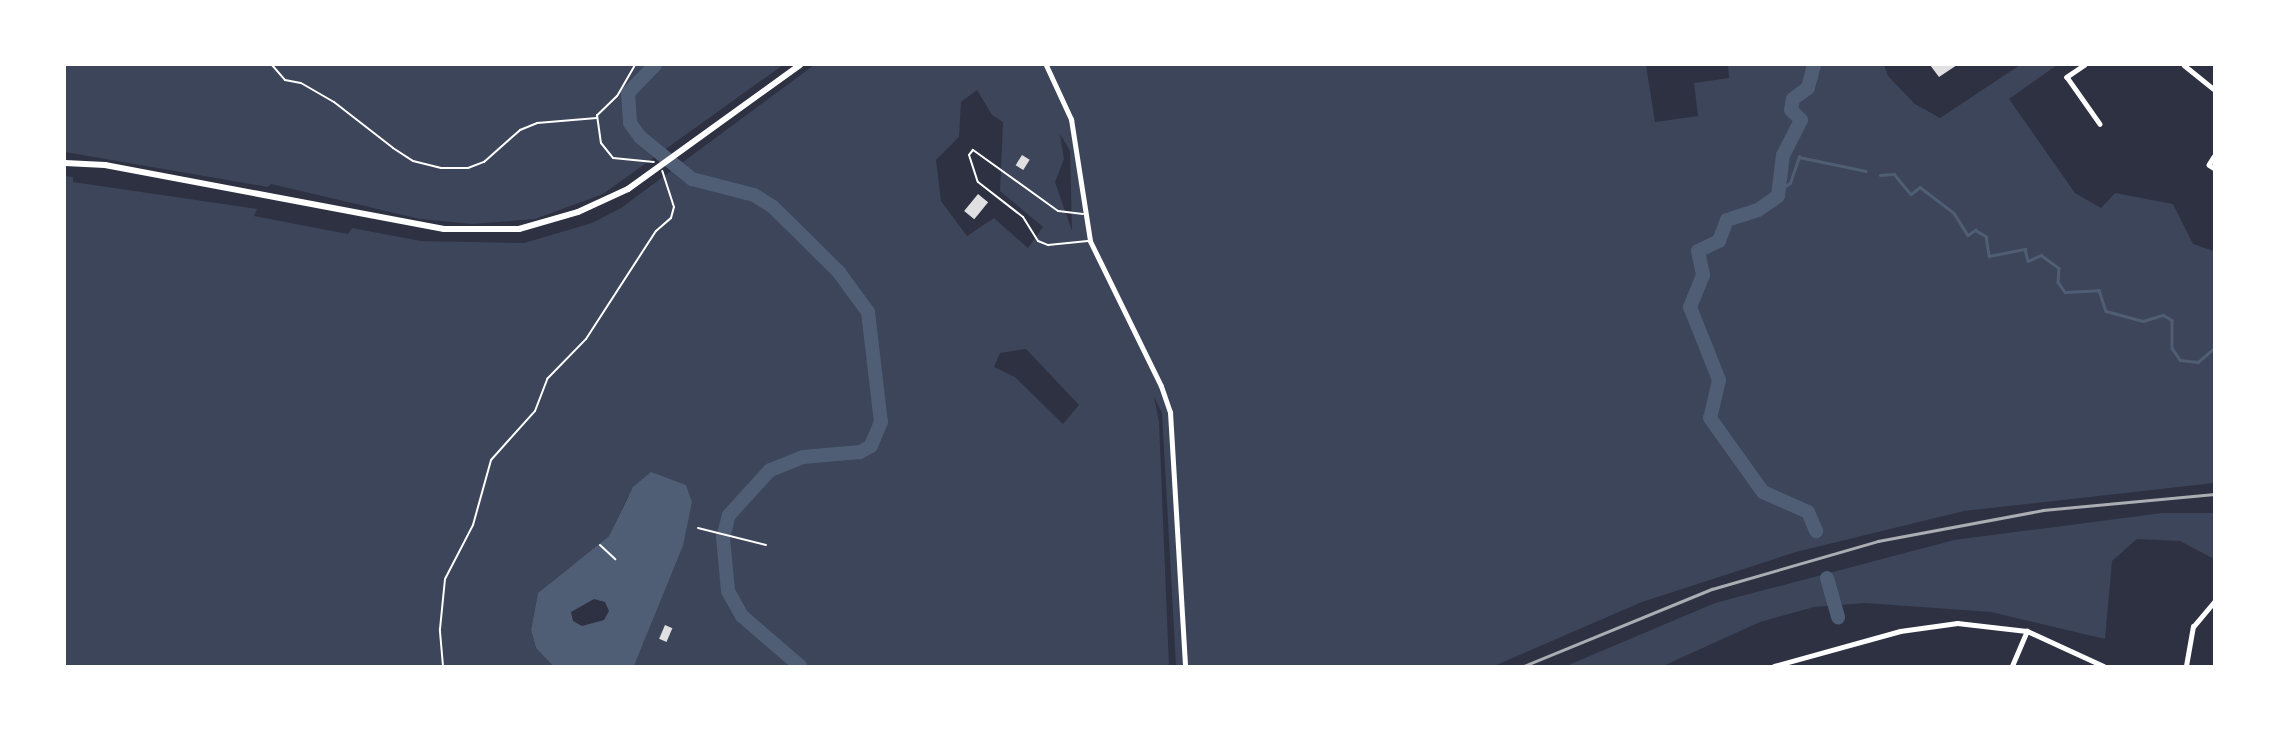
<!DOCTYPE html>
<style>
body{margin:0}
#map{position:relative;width:2279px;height:731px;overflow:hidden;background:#2d3142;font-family:Poppins,sans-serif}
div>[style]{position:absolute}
.green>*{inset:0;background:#3c4559}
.water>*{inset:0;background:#4f5d75}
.stream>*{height:2.5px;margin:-1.25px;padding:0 1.25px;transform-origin:1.25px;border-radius:1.25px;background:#4f5d75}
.river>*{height:14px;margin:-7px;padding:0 7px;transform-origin:7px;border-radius:7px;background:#4f5d75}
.building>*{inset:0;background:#e0e0e3;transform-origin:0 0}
.path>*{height:2px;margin:-1px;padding:0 1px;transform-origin:1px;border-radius:1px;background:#fff}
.service>*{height:2px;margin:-1px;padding:0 1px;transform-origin:1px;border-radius:1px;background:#fff}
.minor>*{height:4.5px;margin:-2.25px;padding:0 2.25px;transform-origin:2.25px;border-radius:2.25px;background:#fff}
.tertiary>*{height:5px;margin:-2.5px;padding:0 2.5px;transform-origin:2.5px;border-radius:2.5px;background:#fff}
.primary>*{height:6px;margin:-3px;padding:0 3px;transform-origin:3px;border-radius:3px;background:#fff}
.rail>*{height:2.5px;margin:-1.25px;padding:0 1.25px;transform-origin:1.25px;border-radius:1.25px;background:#abadb3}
span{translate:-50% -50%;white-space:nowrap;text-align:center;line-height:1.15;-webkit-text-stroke:6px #fff;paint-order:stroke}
.frame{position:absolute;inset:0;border:66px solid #fff;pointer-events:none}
</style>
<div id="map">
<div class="green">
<div style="clip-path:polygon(65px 65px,783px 65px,603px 194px,535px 219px,472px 224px,420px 219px,271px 184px,268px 187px,65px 152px)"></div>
<div style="clip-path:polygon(evenodd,814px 65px,1646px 65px,1655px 122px,1698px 116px,1694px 83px,1729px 78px,1728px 65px,1884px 65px,1888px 76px,1915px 104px,1940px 118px,2020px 65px,2057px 65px,2009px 99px,2075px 193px,2101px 208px,2115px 193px,2173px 204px,2193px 244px,2214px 251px,2214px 483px,1964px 511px,1796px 552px,1642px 602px,1494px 666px,1176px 666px,1162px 413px,1154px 397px,1159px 421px,1169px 666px,634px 666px,683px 546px,628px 496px,609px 536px,538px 593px,531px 630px,536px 648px,553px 666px,65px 666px,65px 176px,73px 177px,73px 182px,257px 209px,254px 216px,348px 234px,352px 228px,421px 241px,524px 243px,592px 223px,621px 208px,814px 65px,977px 90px,992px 115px,1003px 122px,1000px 191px,1043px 227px,1028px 248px,994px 218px,967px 236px,941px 201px,936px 160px,959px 137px,961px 102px,977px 90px,814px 65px,1060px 134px,1070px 151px,1072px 231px,1055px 182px,1064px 159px,1060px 134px,814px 65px,1026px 349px,1079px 405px,1063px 424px,1015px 377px,994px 367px,1000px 353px,1026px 349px)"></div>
<div style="clip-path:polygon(2162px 513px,2214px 513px,2214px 559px,2180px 541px,2137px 539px,2112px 561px,2105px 639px,1991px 612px,1865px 603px,1814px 607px,1760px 622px,1663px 666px,1566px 666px,1715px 603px,1954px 540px)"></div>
</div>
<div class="water">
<div style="clip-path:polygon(evenodd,651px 472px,686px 485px,692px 502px,683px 546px,634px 666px,553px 666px,536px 648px,531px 630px,538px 593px,609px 536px,633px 487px,651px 472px,594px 599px,605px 602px,609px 611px,604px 620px,582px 626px,573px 621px,571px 612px,594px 599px)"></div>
</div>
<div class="stream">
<div style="left:1880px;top:175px;width:14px;rotate:-4deg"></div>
<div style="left:1894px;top:174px;width:26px;rotate:50deg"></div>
<div style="left:1911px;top:194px;width:11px;rotate:-38deg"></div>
<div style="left:1920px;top:187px;width:43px;rotate:37.4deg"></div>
<div style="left:1954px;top:213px;width:26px;rotate:58deg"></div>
<div style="left:1968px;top:235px;width:9px;rotate:-36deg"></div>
<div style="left:1975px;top:230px;width:13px;rotate:29deg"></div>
<div style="left:1986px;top:236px;width:20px;rotate:81deg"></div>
<div style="left:1989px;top:256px;width:37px;rotate:-11deg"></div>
<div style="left:2025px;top:249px;width:12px;rotate:76deg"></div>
<div style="left:2028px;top:261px;width:14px;rotate:-25deg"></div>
<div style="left:2041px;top:255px;width:22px;rotate:36deg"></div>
<div style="left:2059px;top:268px;width:14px;rotate:94deg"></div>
<div style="left:2058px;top:282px;width:12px;rotate:55deg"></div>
<div style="left:2065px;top:292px;width:34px;rotate:-3deg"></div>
<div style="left:2099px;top:290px;width:22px;rotate:72deg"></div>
<div style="left:2106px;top:311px;width:38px;rotate:15deg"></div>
<div style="left:2143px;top:321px;width:21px;rotate:-17deg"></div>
<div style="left:2163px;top:315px;width:10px;rotate:29deg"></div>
<div style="left:2172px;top:320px;width:28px;rotate:90deg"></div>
<div style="left:2172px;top:348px;width:14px;rotate:56deg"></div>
<div style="left:2180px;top:360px;width:18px;rotate:6deg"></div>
<div style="left:2198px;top:362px;width:21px;rotate:-41deg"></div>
<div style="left:1781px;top:189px;width:11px;rotate:-34deg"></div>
<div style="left:1790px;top:183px;width:28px;rotate:-71deg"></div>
<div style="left:1799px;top:157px;width:68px;rotate:11.8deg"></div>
</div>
<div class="river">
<div style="left:655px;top:65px;width:39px;rotate:134deg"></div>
<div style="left:628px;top:93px;width:30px;rotate:86deg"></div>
<div style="left:630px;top:123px;width:17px;rotate:54deg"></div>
<div style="left:640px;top:137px;width:67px;rotate:38.9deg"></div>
<div style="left:692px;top:179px;width:64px;rotate:14.5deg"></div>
<div style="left:754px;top:195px;width:22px;rotate:32deg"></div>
<div style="left:773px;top:207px;width:91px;rotate:44.6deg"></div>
<div style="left:838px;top:271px;width:51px;rotate:53.8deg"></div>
<div style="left:868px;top:312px;width:111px;rotate:83.3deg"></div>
<div style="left:881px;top:422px;width:26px;rotate:113deg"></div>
<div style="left:871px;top:446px;width:13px;rotate:151deg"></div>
<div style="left:860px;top:452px;width:57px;rotate:175deg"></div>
<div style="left:803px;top:457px;width:35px;rotate:158deg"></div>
<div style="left:770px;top:470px;width:61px;rotate:132.3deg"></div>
<div style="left:729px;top:515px;width:23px;rotate:105deg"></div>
<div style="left:723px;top:537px;width:54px;rotate:84.7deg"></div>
<div style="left:728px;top:591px;width:29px;rotate:61deg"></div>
<div style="left:742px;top:616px;width:77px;rotate:40.8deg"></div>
<div style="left:1814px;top:65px;width:24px;rotate:105deg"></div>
<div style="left:1808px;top:88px;width:19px;rotate:144deg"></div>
<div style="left:1793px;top:99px;width:11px;rotate:100deg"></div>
<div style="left:1791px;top:110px;width:14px;rotate:45deg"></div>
<div style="left:1801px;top:120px;width:39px;rotate:117deg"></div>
<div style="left:1783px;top:155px;width:41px;rotate:97deg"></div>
<div style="left:1778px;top:196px;width:24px;rotate:145deg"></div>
<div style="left:1758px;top:210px;width:33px;rotate:162deg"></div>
<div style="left:1727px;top:220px;width:22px;rotate:111deg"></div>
<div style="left:1719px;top:241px;width:23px;rotate:155deg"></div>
<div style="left:1698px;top:251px;width:25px;rotate:78deg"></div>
<div style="left:1703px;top:275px;width:35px;rotate:112deg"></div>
<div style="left:1690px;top:307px;width:79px;rotate:68.3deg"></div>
<div style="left:1719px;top:380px;width:39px;rotate:103deg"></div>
<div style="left:1710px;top:418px;width:91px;rotate:54.4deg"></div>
<div style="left:1763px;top:492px;width:49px;rotate:24deg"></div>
<div style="left:1808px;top:512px;width:21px;rotate:67deg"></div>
<div style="left:1827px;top:578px;width:41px;rotate:74.2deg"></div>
</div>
<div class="building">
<div style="clip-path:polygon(1930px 65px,1957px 65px,1939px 77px)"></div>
<div style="left:1022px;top:155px;width:9px;height:12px;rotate:32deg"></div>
<div style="left:978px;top:194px;width:13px;height:22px;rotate:39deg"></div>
<div style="left:665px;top:625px;width:8px;height:15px;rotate:23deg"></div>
</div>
<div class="path">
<div style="left:272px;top:65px;width:20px;rotate:49deg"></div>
<div style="left:285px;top:80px;width:16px;rotate:11deg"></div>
<div style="left:301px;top:83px;width:38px;rotate:30deg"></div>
<div style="left:334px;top:102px;width:75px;rotate:37.9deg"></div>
<div style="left:393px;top:148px;width:24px;rotate:33deg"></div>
<div style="left:413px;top:161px;width:29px;rotate:14deg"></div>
<div style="left:441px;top:168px;width:27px"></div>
<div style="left:468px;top:168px;width:17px;rotate:-21deg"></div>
<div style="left:484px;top:162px;width:48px;rotate:-41.6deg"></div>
<div style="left:520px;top:130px;width:18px;rotate:-22deg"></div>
<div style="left:537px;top:123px;width:60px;rotate:-4.8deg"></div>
<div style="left:635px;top:65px;width:36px;rotate:120deg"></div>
<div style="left:617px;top:96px;width:28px;rotate:136deg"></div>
<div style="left:597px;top:115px;width:28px;rotate:82deg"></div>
<div style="left:601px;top:143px;width:19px;rotate:51deg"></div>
<div style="left:613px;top:158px;width:41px;rotate:5.6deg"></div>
<div style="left:698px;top:528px;width:70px;rotate:14deg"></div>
<div style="left:600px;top:545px;width:21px;rotate:43deg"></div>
<div style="left:443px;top:666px;width:37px;rotate:-95deg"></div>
<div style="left:440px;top:629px;width:50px;rotate:-84.3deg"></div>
<div style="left:445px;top:579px;width:61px;rotate:-62.6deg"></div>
<div style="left:473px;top:525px;width:67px;rotate:-74.5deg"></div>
<div style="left:491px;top:460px;width:66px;rotate:-48.1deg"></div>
<div style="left:535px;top:411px;width:34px;rotate:-69deg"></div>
<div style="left:547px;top:379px;width:56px;rotate:-45.7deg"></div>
<div style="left:586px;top:339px;width:129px;rotate:-57.1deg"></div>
<div style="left:656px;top:231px;width:20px;rotate:-41deg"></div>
<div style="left:671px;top:218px;width:11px;rotate:-75deg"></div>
<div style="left:674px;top:207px;width:38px;rotate:-108deg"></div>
</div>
<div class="service">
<div style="left:1083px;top:214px;width:25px;rotate:-173deg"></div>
<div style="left:1058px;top:211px;width:105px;rotate:-144.3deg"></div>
<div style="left:973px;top:150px;width:6px;rotate:129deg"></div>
<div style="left:969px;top:155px;width:28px;rotate:72deg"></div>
<div style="left:978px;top:182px;width:57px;rotate:37.9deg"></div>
<div style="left:1023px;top:217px;width:28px;rotate:58deg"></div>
<div style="left:1038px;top:241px;width:11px;rotate:22deg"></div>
<div style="left:1048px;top:245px;width:40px;rotate:-5.7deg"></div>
</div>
<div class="minor">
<div style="left:2085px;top:65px;width:22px;rotate:146deg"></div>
<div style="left:2067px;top:77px;width:57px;rotate:54.9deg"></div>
<div style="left:2184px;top:65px;width:38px;rotate:39deg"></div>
<div style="left:2214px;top:157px;width:9px;rotate:122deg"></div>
<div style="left:2209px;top:165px;width:6px;rotate:31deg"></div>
<div style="left:2012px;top:666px;width:38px;rotate:-67deg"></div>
<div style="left:2186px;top:666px;width:40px;rotate:-80deg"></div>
<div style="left:2193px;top:627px;width:33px;rotate:-50deg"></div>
</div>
<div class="tertiary">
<div style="left:1046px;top:65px;width:60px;rotate:65.2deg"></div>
<div style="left:1071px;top:119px;width:123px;rotate:81.1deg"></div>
<div style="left:1090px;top:241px;width:161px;rotate:63.9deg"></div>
<div style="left:1161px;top:386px;width:28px;rotate:71deg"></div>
<div style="left:1170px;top:412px;width:254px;rotate:86.6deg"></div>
<div style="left:1774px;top:666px;width:131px;rotate:-15.5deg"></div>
<div style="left:1900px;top:631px;width:58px;rotate:-8deg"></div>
<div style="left:1957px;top:623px;width:70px;rotate:6.5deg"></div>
<div style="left:2027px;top:631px;width:84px;rotate:24.7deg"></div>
</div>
<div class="primary">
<div style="left:65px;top:163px;width:40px;rotate:2.9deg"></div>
<div style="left:105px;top:165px;width:345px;rotate:10.7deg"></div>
<div style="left:444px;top:229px;width:75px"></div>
<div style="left:519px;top:229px;width:61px;rotate:-16.1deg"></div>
<div style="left:578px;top:212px;width:55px;rotate:-24.7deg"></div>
<div style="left:628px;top:189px;width:212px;rotate:-35.8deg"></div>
</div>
<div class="rail">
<div style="left:1524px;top:666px;width:203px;rotate:-22.3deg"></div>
<div style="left:1712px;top:589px;width:173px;rotate:-16.1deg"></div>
<div style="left:1878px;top:541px;width:168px;rotate:-10.6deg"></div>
<div style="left:2043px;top:510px;width:172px;rotate:-5.3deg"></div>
</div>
<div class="frame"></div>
</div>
